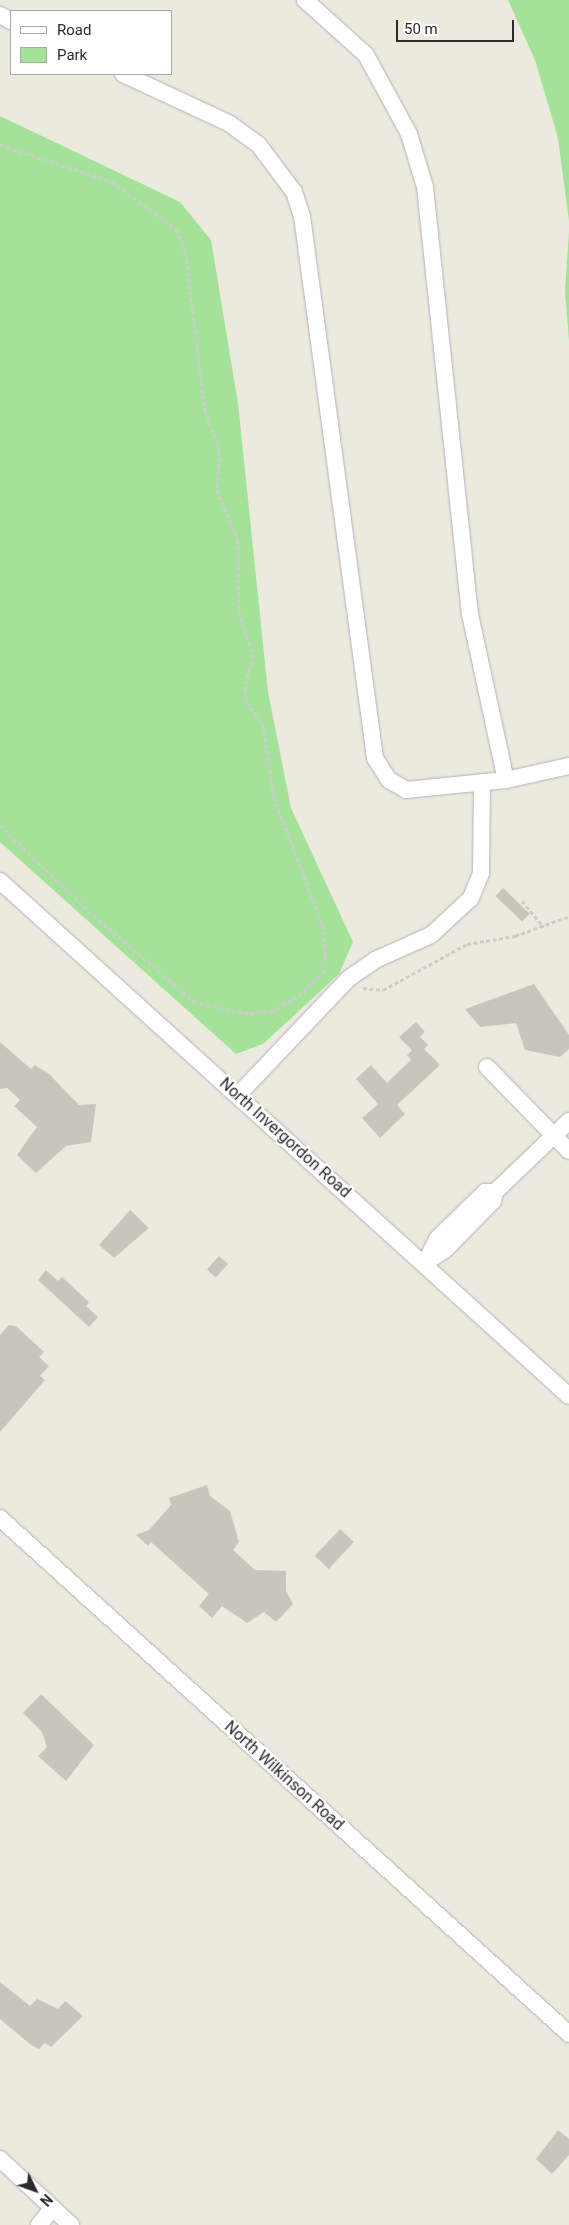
<!DOCTYPE html>
<style>
body{margin:0}
#map{position:relative;width:569px;height:2225px;overflow:hidden;background:#ece9dd;font-family:Roboto,sans-serif}
div>[style]{position:absolute}
.green>*{inset:0;background:#a4e29a}
.building>*{inset:0;background:#c8c5bd;transform-origin:0 0}
.path>*{height:2.5px;margin-top:-1.25px;transform-origin:0;background:repeating-linear-gradient(90deg,#ccc 0 4px,transparent 0 6.5px)}
.roads{filter:drop-shadow(0 0 1px #b1b1be) drop-shadow(0 0 1px #b1b1be)}
.minor>*{height:16px;margin:-8px;padding:0 8px;transform-origin:8px;border-radius:8px;background:#fff}
span{translate:-50% -50%;white-space:nowrap;text-align:center;line-height:1.15;-webkit-text-stroke:4.5px #fff;paint-order:stroke}
.street-label{font-size:16px;color:#2b2b2b}
.legend{position:absolute;left:10px;top:10px;width:162px;height:65px;box-sizing:border-box;background:#fff;border:1px solid #aaa;margin:0;padding:6px 9px;list-style:none;font-size:15px;color:#2b2b2b}
.legend li{display:flex;align-items:center;gap:10px;height:25px}
.legend b{width:25px;border:1px solid #aaa}
.north{position:absolute;left:10px;top:2165px;width:50px;height:50px;-webkit-text-stroke:4px #fff;paint-order:stroke;rotate:132deg;font-size:14px;font-weight:700;line-height:20px;text-align:center;color:#2b2b2b}
.north::after{content:'';display:block;margin:auto;width:18px;height:22px;background:#2b2b2b;clip-path:polygon(50% 0,100% 100%,50% 72%,0 100%)}
.scale{position:absolute;left:396px;top:20px;width:118px;height:22px;box-sizing:border-box;border:2px solid #2b2b2b;border-top:0;padding-left:6px;font-size:15px;line-height:18px;white-space:nowrap;color:#2b2b2b;-webkit-text-stroke:4px #fff;paint-order:stroke}
</style>
<div id="map">
<div class="green">
<div style="clip-path:polygon(508px 0,569px 0,569px 221px,558px 138px,535px 60px)"></div>
<div style="clip-path:polygon(0 116px,180px 202px,211px 240px,238px 403px,268px 692px,291px 808px,353px 942px,339px 974px,263px 1044px,236px 1054px,0 842px)"></div>
<div style="clip-path:polygon(569px 231px,569px 341px,565px 291px)"></div>
</div>
<div class="building">
<div style="left:503px;top:888px;width:37px;height:11px;rotate:44deg"></div>
<div style="clip-path:polygon(534px 984px,569px 1035px,569px 1049px,560px 1057px,525px 1050px,516px 1023px,480px 1027px,465px 1009px)"></div>
<div style="clip-path:polygon(416px 1022px,425px 1032px,420px 1037px,428px 1045px,424px 1049px,440px 1065px,397px 1105px,405px 1114px,380px 1138px,362px 1118px,378px 1104px,356px 1079px,371px 1065px,387px 1083px,411px 1060px,407px 1055px,412px 1050px,399px 1037px)"></div>
<div style="clip-path:polygon(0 1042px,31px 1069px,35px 1065px,49px 1074px,79px 1105px,96px 1104px,91px 1142px,66px 1146px,36px 1173px,17px 1155px,37px 1127px,14px 1106px,20px 1100px,7px 1088px,0 1089px)"></div>
<div style="clip-path:polygon(130px 1210px,149px 1228px,114px 1258px,99px 1245px)"></div>
<div style="left:219px;top:1256px;width:12px;height:18px;rotate:42deg"></div>
<div style="clip-path:polygon(46px 1270px,58px 1281px,62px 1277px,89px 1302px,86px 1306px,98px 1317px,89px 1327px,38px 1280px)"></div>
<div style="clip-path:polygon(9px 1325px,16px 1326px,44px 1352px,39px 1357px,49px 1366px,40px 1376px,45px 1380px,0 1432px,0 1335px)"></div>
<div style="clip-path:polygon(207px 1485px,210px 1496px,230px 1511px,239px 1542px,233px 1550px,255px 1570px,286px 1571px,286px 1591px,293px 1604px,276px 1622px,264px 1612px,247px 1623px,222px 1606px,212px 1618px,199px 1606px,209px 1594px,151px 1542px,148px 1546px,136px 1535px,149px 1530px,171px 1505px,169px 1498px)"></div>
<div style="left:340px;top:1529px;width:19px;height:37px;rotate:43deg"></div>
<div style="clip-path:polygon(41px 1694px,94px 1745px,66px 1781px,38px 1756px,47px 1747px,42px 1732px,23px 1713px)"></div>
<div style="clip-path:polygon(0 1982px,30px 2006px,37px 1999px,58px 2009px,65px 2001px,83px 2016px,51px 2047px,45px 2043px,39px 2049px,31px 2045px,0 2019px)"></div>
<div style="clip-path:polygon(558px 2130px,569px 2139px,569px 2155px,552px 2174px,536px 2159px)"></div>
</div>
<div class="path">
<div style="left:0;top:145px;width:118px;rotate:18.3deg"></div>
<div style="left:112px;top:182px;width:79px;rotate:36.3deg"></div>
<div style="left:176px;top:229px;width:26px;rotate:67deg"></div>
<div style="left:186px;top:253px;width:158px;rotate:83.1deg"></div>
<div style="left:205px;top:410px;width:44px;rotate:69.9deg"></div>
<div style="left:220px;top:451px;width:39px;rotate:94deg"></div>
<div style="left:217px;top:490px;width:54px;rotate:67.2deg"></div>
<div style="left:238px;top:540px;width:71px;rotate:89.2deg"></div>
<div style="left:239px;top:611px;width:46px;rotate:72.3deg"></div>
<div style="left:253px;top:655px;width:36px;rotate:103deg"></div>
<div style="left:245px;top:690px;width:12px;rotate:81deg"></div>
<div style="left:247px;top:702px;width:28px;rotate:55deg"></div>
<div style="left:263px;top:725px;width:73px;rotate:81.3deg"></div>
<div style="left:274px;top:797px;width:143px;rotate:69.2deg"></div>
<div style="left:325px;top:931px;width:40px;rotate:90deg"></div>
<div style="left:325px;top:971px;width:39px;rotate:136deg"></div>
<div style="left:297px;top:998px;width:27px;rotate:152deg"></div>
<div style="left:273px;top:1011px;width:25px;rotate:173deg"></div>
<div style="left:248px;top:1014px;width:54px;rotate:-168.3deg"></div>
<div style="left:195px;top:1003px;width:137px;rotate:-139.4deg"></div>
<div style="left:91px;top:914px;width:127px;rotate:-136deg"></div>
<div style="left:522px;top:901px;width:34px;rotate:50deg"></div>
<div style="left:363px;top:988px;width:20px;rotate:6deg"></div>
<div style="left:383px;top:990px;width:96px;rotate:-28.7deg"></div>
<div style="left:467px;top:944px;width:49px;rotate:-9.5deg"></div>
<div style="left:515px;top:936px;width:58px;rotate:-20.3deg"></div>
</div>
<div class="roads">
<div class="minor">
<div style="left:305px;top:0;width:82px;rotate:42deg"></div>
<div style="left:366px;top:55px;width:90px;rotate:61.4deg"></div>
<div style="left:409px;top:134px;width:55px;rotate:73.2deg"></div>
<div style="left:425px;top:187px;width:429px;rotate:84deg"></div>
<div style="left:470px;top:614px;width:170px;rotate:77.8deg"></div>
<div style="left:0;top:15px;width:13px;rotate:29deg"></div>
<div style="left:123px;top:74px;width:118px;rotate:25deg"></div>
<div style="left:230px;top:124px;width:34px;rotate:36deg"></div>
<div style="left:258px;top:144px;width:60px;rotate:53.1deg"></div>
<div style="left:294px;top:192px;width:25px;rotate:72deg"></div>
<div style="left:302px;top:216px;width:547px;rotate:82.33deg"></div>
<div style="left:375px;top:758px;width:26px;rotate:58deg"></div>
<div style="left:389px;top:780px;width:20px;rotate:30deg"></div>
<div style="left:406px;top:790px;width:100px;rotate:-5.7deg"></div>
<div style="left:506px;top:780px;width:65px;rotate:-12.5deg"></div>
<div style="left:0;top:881px;width:767px;rotate:42.15deg"></div>
<div style="left:487px;top:1067px;width:117px;rotate:45.7deg"></div>
<div style="left:238px;top:1095px;width:160px;rotate:-46.5deg"></div>
<div style="left:348px;top:979px;width:33px;rotate:-35deg"></div>
<div style="left:375px;top:960px;width:61px;rotate:-24.1deg"></div>
<div style="left:431px;top:935px;width:54px;rotate:-42.8deg"></div>
<div style="left:471px;top:898px;width:27px;rotate:-68deg"></div>
<div style="left:481px;top:873px;width:91px;rotate:-89.4deg"></div>
<div style="left:425px;top:1263px;width:25px;rotate:-34deg"></div>
<div style="left:446px;top:1249px;width:67px;rotate:-45.6deg"></div>
<div style="left:493px;top:1201px;width:9px;rotate:-77deg"></div>
<div style="left:495px;top:1192px;width:103px;rotate:-43.8deg"></div>
<div style="left:425px;top:1263px;width:27px;rotate:-63deg"></div>
<div style="left:437px;top:1239px;width:67px;rotate:-44.4deg"></div>
<div style="left:485px;top:1192px;width:10px"></div>
<div style="left:0;top:1518px;width:768px;rotate:42.2deg"></div>
<div style="left:0;top:2159px;width:97px;rotate:42.9deg"></div>
<div style="left:39px;top:2225px;width:22px;rotate:-51deg"></div>
</div>
</div>
<div class="street-label">
<span style="left:285px;top:1138px;rotate:42deg">North Invergordon Road</span>
<span style="left:284px;top:1776px;rotate:42deg">North Wilkinson Road</span>
</div>
<ul class="legend">
<li><b style="height:6px;background:#fff"></b>Road</li>
<li><b style="height:14px;background:#a4e29a"></b>Park</li>
</ul>
<div class="north">N</div>
<div class="scale">50 m</div>
</div>
